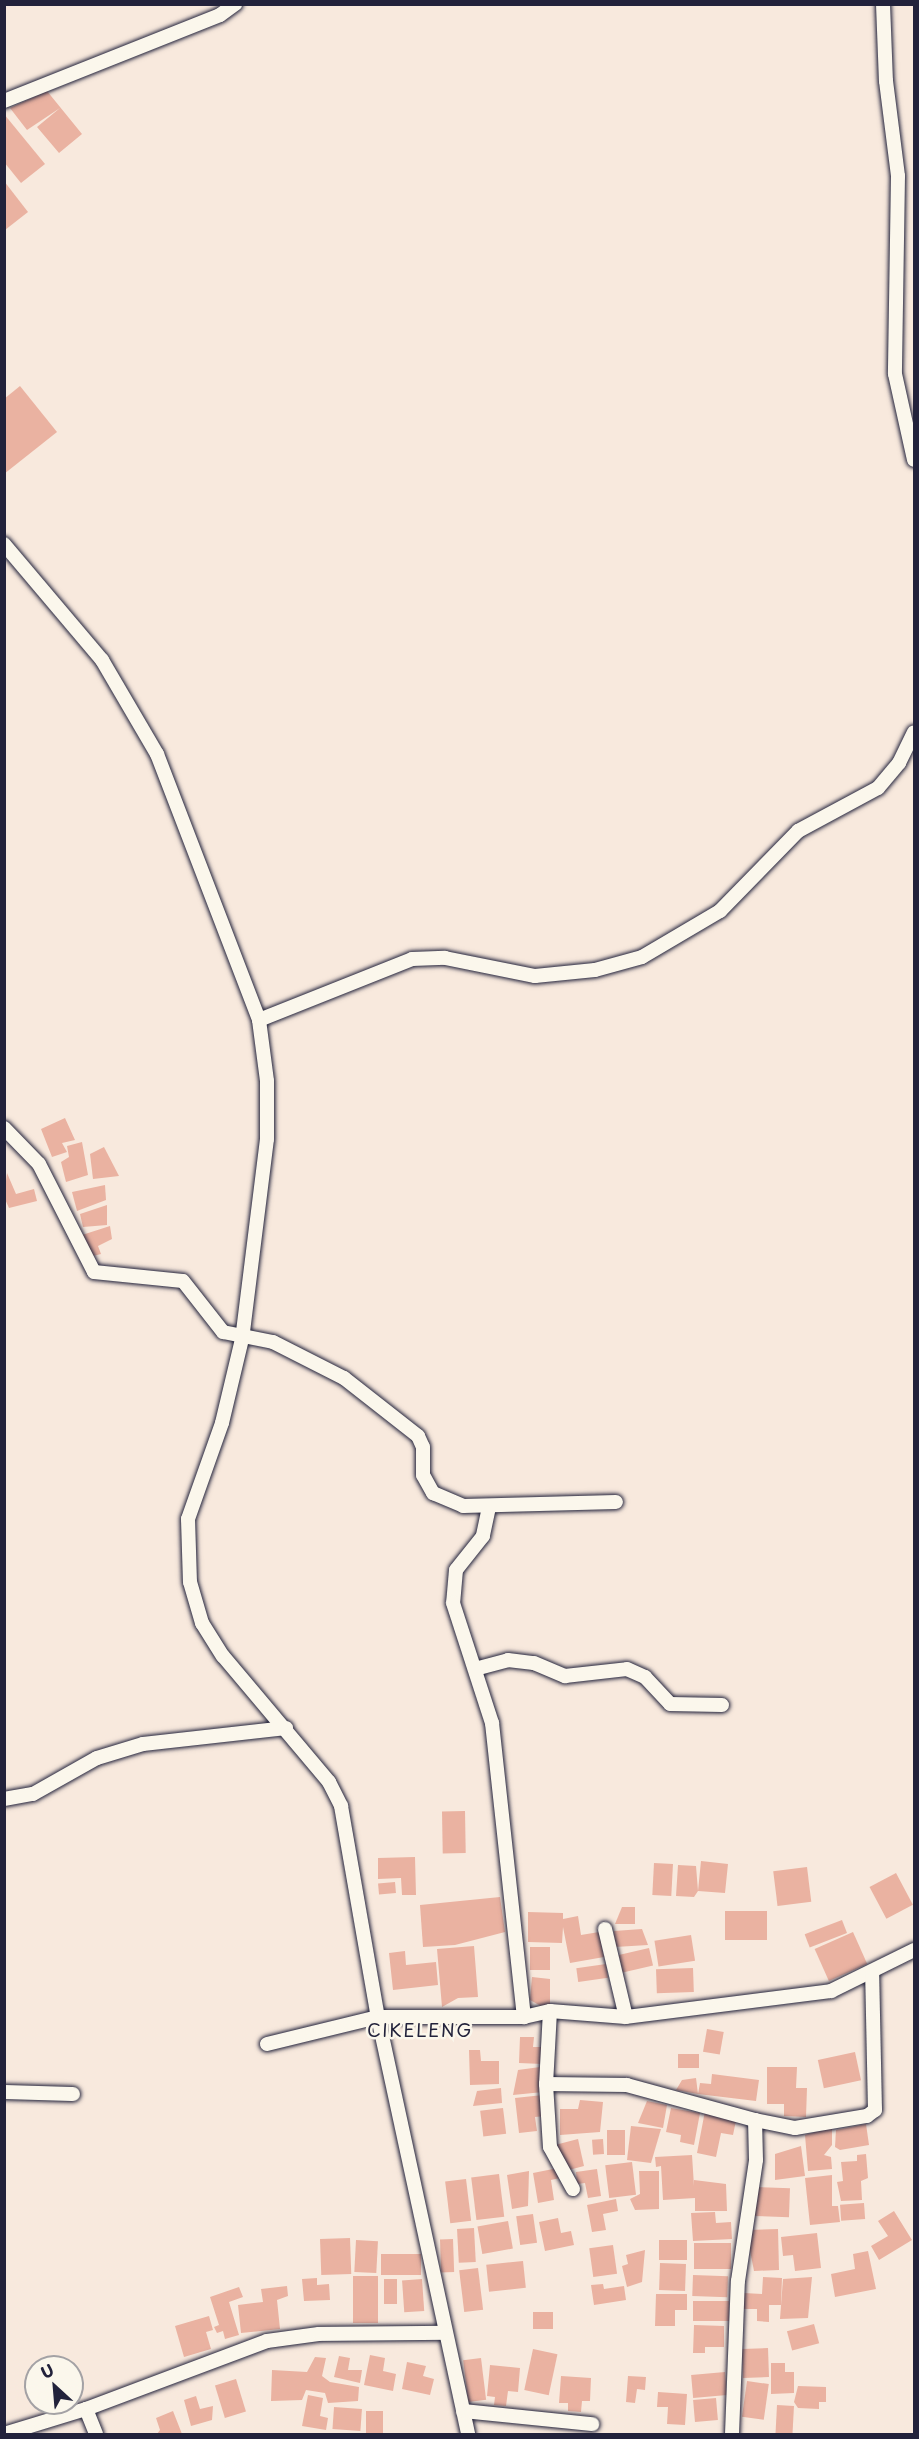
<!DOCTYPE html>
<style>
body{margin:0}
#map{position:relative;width:919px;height:2439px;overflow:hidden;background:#f8e9dd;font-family:"Playpen Sans",sans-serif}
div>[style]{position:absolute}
.building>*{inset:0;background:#eab2a1;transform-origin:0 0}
.roads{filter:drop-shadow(0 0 2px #22223b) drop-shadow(0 0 2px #22223b)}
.minor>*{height:14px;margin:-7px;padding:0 7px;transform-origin:7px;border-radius:7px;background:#fbf7ec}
span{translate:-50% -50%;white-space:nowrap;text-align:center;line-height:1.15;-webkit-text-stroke:5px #fbf7ec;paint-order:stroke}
.quarter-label{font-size:18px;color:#22223b;letter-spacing:1.5px}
.frame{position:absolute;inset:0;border:6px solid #22223b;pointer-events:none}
.north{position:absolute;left:24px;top:2355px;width:60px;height:60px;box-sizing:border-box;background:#fbf7ec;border:2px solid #a4a2a5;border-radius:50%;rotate:334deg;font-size:16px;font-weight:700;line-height:24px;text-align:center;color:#22223b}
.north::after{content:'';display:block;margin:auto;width:21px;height:27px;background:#22223b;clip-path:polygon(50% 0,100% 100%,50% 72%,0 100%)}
</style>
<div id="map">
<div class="building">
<div style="clip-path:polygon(47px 91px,82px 134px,59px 153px,37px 127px,60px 108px,27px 130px,10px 108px)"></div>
<div style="clip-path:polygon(4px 114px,45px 164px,21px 183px,4px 162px)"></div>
<div style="clip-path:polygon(4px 181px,28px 212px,5px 230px,4px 229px)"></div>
<div style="clip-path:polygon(20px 386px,57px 432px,4px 474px,4px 399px)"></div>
<div style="clip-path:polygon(65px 1118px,75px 1140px,62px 1143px,67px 1152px,52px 1157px,41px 1129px)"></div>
<div style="clip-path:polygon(82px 1142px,88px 1175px,66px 1182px,61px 1162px,69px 1157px,67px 1146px)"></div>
<div style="clip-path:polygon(104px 1147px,119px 1176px,93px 1179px,90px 1154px)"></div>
<div style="clip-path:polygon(7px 1173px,16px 1194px,34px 1189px,37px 1201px,9px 1208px,4px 1197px)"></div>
<div style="clip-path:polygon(105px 1185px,106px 1200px,77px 1211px,72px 1192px)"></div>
<div style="clip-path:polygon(107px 1205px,107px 1225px,83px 1227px,80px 1214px)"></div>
<div style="clip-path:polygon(110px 1226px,112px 1239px,98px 1246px,101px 1254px,85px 1258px,82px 1235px)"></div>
<div style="left:465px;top:1811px;width:42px;height:23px;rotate:89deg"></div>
<div style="clip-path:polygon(415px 1857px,416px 1895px,402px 1895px,401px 1878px,378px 1879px,378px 1858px)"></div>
<div style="clip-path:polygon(701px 1861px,728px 1864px,725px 1893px,698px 1891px,694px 1897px,676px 1896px,678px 1865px,696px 1866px,698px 1891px)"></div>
<div style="left:654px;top:1863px;width:19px;height:32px;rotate:3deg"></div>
<div style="left:807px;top:1867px;width:35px;height:34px;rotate:83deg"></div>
<div style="left:896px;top:1873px;width:36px;height:30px;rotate:62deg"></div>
<div style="left:395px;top:1882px;width:11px;height:17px;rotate:85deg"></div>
<div style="clip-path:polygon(500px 1897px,505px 1932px,455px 1945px,423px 1947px,420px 1905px)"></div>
<div style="clip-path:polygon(622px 1907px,635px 1907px,635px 1924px,615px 1924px)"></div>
<div style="left:725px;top:1911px;width:42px;height:29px"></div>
<div style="clip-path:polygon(528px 1912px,563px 1913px,563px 1919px,578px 1916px,581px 1935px,599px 1932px,604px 1957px,570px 1963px,563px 1927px,562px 1943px,528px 1942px)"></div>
<div style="left:842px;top:1920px;width:14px;height:40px;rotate:69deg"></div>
<div style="clip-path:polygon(642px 1929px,648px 1945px,615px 1947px,614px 1931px)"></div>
<div style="left:853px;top:1932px;width:35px;height:42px;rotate:66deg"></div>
<div style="left:691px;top:1935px;width:26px;height:37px;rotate:81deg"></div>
<div style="clip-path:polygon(474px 1946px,478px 1997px,458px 1998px,442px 2007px,437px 1949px)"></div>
<div style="left:530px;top:1947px;width:20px;height:23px"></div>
<div style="left:649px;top:1948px;width:18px;height:31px;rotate:77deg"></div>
<div style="clip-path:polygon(405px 1951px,406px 1965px,436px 1962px,438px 1985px,393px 1990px,389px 1953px)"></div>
<div style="left:606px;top:1964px;width:14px;height:30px;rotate:82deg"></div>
<div style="left:693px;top:1968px;width:24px;height:37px;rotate:88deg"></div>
<div style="clip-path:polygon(532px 1977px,550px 1979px,550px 2011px,530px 2000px)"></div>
<div style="left:707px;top:2029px;width:17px;height:23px;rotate:10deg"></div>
<div style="clip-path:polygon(520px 2037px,534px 2037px,533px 2047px,543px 2047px,542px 2064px,519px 2063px)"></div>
<div style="clip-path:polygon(469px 2050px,480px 2050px,481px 2061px,499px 2061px,499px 2084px,470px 2085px)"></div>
<div style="left:855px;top:2052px;width:29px;height:38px;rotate:78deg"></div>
<div style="left:678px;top:2054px;width:21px;height:14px"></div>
<div style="clip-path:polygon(540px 2067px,543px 2092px,513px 2095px,518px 2070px)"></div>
<div style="clip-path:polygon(767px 2067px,797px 2067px,796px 2088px,807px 2088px,806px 2117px,784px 2116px,784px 2104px,767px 2104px)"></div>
<div style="clip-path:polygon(712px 2074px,759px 2080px,756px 2101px,698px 2094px,676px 2090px,682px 2080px,696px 2078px,698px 2094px,700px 2083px,711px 2084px)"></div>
<div style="clip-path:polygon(501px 2088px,502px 2103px,473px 2106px,477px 2091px)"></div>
<div style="clip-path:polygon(543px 2095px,545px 2116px,535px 2117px,537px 2131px,519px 2133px,515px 2098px)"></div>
<div style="clip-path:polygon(580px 2100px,603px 2102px,600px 2132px,560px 2135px,560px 2109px,578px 2109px)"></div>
<div style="clip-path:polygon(647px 2101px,667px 2105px,663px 2128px,638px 2123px)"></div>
<div style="left:503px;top:2108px;width:26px;height:23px;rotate:83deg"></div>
<div style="clip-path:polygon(671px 2108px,700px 2113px,694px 2145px,680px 2142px,681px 2135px,666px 2132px)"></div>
<div style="clip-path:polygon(705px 2111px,737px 2116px,733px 2135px,721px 2133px,716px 2157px,697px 2153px)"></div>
<div style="clip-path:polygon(866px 2124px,869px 2145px,840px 2150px,835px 2147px,836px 2130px)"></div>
<div style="clip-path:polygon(631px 2126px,661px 2129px,651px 2163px,627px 2160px)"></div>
<div style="clip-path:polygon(832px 2127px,832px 2145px,824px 2155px,831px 2157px,832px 2169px,808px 2171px,805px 2135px)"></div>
<div style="left:607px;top:2130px;width:18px;height:25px"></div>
<div style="clip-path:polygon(578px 2139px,584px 2166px,565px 2171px,555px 2145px)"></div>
<div style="left:603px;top:2139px;width:15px;height:11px;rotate:86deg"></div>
<div style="clip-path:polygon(801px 2146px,805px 2176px,775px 2180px,775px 2154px)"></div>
<div style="clip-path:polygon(866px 2154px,868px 2178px,861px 2181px,862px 2200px,841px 2201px,837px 2182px,843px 2181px,841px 2162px,857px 2161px,857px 2155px)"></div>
<div style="clip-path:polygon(692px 2155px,694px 2186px,694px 2180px,726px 2184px,727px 2211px,695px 2211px,695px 2198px,663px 2200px,661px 2166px,656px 2167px,655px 2157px)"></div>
<div style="left:632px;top:2162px;width:33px;height:27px;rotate:83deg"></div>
<div style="clip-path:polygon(558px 2168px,560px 2178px,551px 2180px,554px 2200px,538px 2203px,533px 2173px)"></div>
<div style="clip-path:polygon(597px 2169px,601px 2196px,588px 2198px,585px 2183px,577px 2184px,576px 2172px)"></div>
<div style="clip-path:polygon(529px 2171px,528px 2206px,512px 2209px,507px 2175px)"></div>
<div style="clip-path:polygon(639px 2171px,659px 2171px,659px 2209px,635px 2210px,630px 2199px,640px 2194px)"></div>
<div style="left:499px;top:2174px;width:43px;height:28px;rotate:83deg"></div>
<div style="clip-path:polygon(832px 2175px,832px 2206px,838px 2206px,840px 2222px,810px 2225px,805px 2178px)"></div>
<div style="left:466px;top:2179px;width:42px;height:21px;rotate:83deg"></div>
<div style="left:754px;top:2187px;width:36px;height:29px;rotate:2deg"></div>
<div style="clip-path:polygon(616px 2199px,618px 2211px,603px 2214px,606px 2230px,592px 2232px,587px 2205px)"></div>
<div style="left:864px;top:2203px;width:16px;height:24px;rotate:86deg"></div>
<div style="clip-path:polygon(894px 2211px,912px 2240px,879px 2260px,871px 2246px,888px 2236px,878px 2221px)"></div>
<div style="clip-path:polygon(715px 2212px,716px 2223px,731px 2222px,732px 2239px,693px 2241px,691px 2213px)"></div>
<div style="left:533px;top:2214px;width:29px;height:17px;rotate:82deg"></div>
<div style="clip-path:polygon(558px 2218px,561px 2233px,571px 2231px,574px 2245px,545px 2251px,539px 2222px)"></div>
<div style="left:508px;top:2221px;width:28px;height:31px;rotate:80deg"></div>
<div style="left:474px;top:2228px;width:34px;height:17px;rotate:87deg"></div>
<div style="clip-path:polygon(778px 2229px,779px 2270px,754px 2271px,746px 2230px)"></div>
<div style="clip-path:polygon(817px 2233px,821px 2268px,795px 2271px,793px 2255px,783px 2256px,781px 2237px)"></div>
<div style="left:350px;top:2238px;width:36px;height:30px;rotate:88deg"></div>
<div style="left:453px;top:2239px;width:33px;height:13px;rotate:88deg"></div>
<div style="left:356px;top:2240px;width:22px;height:32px;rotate:3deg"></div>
<div style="left:687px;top:2240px;width:20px;height:28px;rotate:90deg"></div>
<div style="left:731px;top:2243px;width:26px;height:37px;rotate:90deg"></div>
<div style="left:613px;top:2245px;width:29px;height:24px;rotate:82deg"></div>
<div style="clip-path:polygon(645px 2250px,642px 2282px,627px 2287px,622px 2266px,628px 2264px,626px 2255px)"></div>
<div style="clip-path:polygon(868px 2251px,876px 2289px,835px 2297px,831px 2274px,855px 2269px,853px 2254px)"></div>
<div style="left:381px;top:2254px;width:40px;height:21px"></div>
<div style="left:523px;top:2261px;width:27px;height:37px;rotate:84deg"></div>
<div style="left:660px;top:2263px;width:26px;height:27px;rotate:2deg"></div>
<div style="left:478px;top:2268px;width:42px;height:19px;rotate:83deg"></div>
<div style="left:693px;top:2275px;width:35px;height:21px;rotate:2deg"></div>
<div style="left:353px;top:2276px;width:25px;height:47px"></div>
<div style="clip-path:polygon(763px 2277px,782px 2278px,781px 2305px,769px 2305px,769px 2322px,757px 2321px,757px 2309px,743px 2309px,744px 2293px,762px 2294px)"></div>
<div style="clip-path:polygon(812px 2277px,808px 2318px,780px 2319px,783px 2279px)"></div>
<div style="clip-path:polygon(317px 2278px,317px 2285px,329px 2284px,330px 2300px,304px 2301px,302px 2279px)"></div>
<div style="left:384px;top:2279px;width:13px;height:25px"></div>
<div style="left:422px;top:2279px;width:32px;height:20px;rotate:86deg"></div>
<div style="clip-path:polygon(603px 2284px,604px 2289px,624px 2286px,626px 2300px,594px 2305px,591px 2285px)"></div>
<div style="clip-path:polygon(287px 2286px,288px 2296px,277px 2300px,280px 2329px,241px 2333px,238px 2305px,263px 2302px,261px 2289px)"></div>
<div style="clip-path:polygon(239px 2287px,243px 2297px,229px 2302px,239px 2335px,225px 2339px,223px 2331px,217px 2333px,214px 2327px,219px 2325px,210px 2297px)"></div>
<div style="clip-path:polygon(656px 2294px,687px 2294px,687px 2310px,675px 2310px,675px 2326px,655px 2326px)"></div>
<div style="left:693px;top:2301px;width:36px;height:20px"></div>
<div style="left:553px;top:2312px;width:17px;height:20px;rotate:90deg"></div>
<div style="clip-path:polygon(209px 2316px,213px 2330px,206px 2332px,211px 2349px,184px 2357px,175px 2326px)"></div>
<div style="left:814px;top:2324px;width:20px;height:28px;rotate:75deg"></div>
<div style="clip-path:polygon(694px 2325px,724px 2326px,724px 2347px,705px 2347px,705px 2353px,693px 2353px)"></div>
<div style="left:768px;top:2348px;width:29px;height:26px;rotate:88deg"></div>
<div style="left:533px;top:2349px;width:25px;height:42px;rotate:12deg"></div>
<div style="clip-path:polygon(370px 2355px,385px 2358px,383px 2371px,396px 2374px,393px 2391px,364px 2385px)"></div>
<div style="clip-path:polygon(339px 2356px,350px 2358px,348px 2370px,362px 2370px,360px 2383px,334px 2377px)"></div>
<div style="clip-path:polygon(315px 2357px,326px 2358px,322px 2376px,330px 2382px,359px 2387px,358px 2401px,328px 2403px,325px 2393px,306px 2390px,302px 2400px,271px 2401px,272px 2370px,307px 2372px)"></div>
<div style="left:481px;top:2358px;width:42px;height:18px;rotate:83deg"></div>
<div style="clip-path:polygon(407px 2362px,426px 2366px,423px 2376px,434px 2379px,430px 2395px,402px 2389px)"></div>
<div style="clip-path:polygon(771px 2363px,785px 2363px,785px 2372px,794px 2372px,794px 2393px,771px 2394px)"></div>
<div style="clip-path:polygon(490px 2365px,520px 2368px,518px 2392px,508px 2391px,506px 2406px,494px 2405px,495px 2397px,487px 2396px)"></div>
<div style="left:725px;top:2372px;width:23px;height:34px;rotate:85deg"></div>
<div style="clip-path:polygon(561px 2376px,591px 2378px,590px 2401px,582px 2401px,581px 2412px,568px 2411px,568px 2403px,559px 2403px)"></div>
<div style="clip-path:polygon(628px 2376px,646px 2377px,645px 2390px,637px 2389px,635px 2403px,626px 2402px)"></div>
<div style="left:236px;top:2379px;width:34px;height:22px;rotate:73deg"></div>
<div style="left:747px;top:2381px;width:22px;height:36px;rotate:8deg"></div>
<div style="clip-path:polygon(798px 2386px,826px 2387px,826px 2402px,819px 2402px,819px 2409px,798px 2408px,794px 2402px)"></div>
<div style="clip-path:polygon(658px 2392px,687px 2394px,685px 2425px,667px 2424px,668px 2407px,657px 2407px)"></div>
<div style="clip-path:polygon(308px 2395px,323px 2398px,320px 2416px,328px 2418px,326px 2430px,302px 2426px)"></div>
<div style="clip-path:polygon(196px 2396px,200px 2409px,213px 2406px,212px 2420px,191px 2426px,184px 2400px)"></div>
<div style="left:716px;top:2398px;width:22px;height:23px;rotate:85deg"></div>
<div style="left:777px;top:2405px;width:17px;height:29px;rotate:3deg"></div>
<div style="left:334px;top:2407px;width:28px;height:22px;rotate:4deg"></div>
<div style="clip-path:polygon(173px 2411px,182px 2434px,157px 2434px,160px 2430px,156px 2418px)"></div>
<div style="left:366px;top:2411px;width:17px;height:23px"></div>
</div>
<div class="roads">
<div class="minor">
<div style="left:883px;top:4px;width:77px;rotate:87.8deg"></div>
<div style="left:886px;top:81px;width:96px;rotate:82.8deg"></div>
<div style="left:898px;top:176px;width:198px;rotate:90.9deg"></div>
<div style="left:895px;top:374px;width:88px;rotate:77.5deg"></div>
<div style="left:4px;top:101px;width:232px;rotate:-21.7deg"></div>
<div style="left:220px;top:15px;width:19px;rotate:-36deg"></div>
<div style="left:4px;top:544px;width:152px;rotate:49.8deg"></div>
<div style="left:102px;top:660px;width:109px;rotate:59.7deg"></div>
<div style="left:157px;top:754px;width:285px;rotate:69deg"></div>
<div style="left:259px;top:1020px;width:62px;rotate:82.5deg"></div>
<div style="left:267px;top:1081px;width:58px;rotate:90deg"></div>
<div style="left:267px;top:1139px;width:202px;rotate:97.1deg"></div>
<div style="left:242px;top:1339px;width:86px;rotate:103.4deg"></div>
<div style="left:222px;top:1423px;width:102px;rotate:109.5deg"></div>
<div style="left:188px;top:1519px;width:63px;rotate:88.2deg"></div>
<div style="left:190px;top:1582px;width:43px;rotate:73.7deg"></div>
<div style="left:202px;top:1623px;width:39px;rotate:58deg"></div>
<div style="left:223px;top:1656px;width:165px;rotate:49.9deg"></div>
<div style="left:329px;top:1782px;width:27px;rotate:63deg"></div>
<div style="left:341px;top:1806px;width:214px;rotate:80.1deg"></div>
<div style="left:378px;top:2017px;width:427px;rotate:77.8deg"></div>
<div style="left:259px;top:1020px;width:165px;rotate:-21.7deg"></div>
<div style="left:412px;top:959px;width:33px;rotate:-2deg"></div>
<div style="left:445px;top:958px;width:92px;rotate:11.3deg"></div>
<div style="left:535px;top:976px;width:60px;rotate:-5.7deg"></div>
<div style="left:595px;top:970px;width:49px;rotate:-15.5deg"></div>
<div style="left:642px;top:957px;width:91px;rotate:-30.5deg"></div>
<div style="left:720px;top:911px;width:112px;rotate:-45.7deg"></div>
<div style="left:798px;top:831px;width:91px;rotate:-28.3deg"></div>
<div style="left:878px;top:788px;width:33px;rotate:-50deg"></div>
<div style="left:899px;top:763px;width:34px;rotate:-64deg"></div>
<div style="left:4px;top:1128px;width:50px;rotate:45.8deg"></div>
<div style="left:39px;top:1164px;width:121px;rotate:63deg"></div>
<div style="left:94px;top:1272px;width:89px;rotate:5.8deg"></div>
<div style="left:183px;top:1281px;width:65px;rotate:51.9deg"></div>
<div style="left:223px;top:1332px;width:51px;rotate:11.3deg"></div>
<div style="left:273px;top:1342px;width:80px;rotate:26.9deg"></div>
<div style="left:344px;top:1378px;width:94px;rotate:38.1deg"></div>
<div style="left:418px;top:1436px;width:12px;rotate:66deg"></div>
<div style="left:423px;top:1447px;width:28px;rotate:90deg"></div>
<div style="left:423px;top:1475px;width:21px;rotate:61deg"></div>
<div style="left:433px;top:1493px;width:33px;rotate:23deg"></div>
<div style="left:463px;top:1506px;width:153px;rotate:-1.5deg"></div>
<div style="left:489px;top:1507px;width:30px;rotate:102deg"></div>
<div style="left:483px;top:1536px;width:43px;rotate:128.5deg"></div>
<div style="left:456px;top:1570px;width:33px;rotate:95deg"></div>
<div style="left:453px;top:1603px;width:126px;rotate:72deg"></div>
<div style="left:492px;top:1723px;width:296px;rotate:83.8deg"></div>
<div style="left:475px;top:1669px;width:34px;rotate:-15deg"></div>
<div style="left:508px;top:1660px;width:26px;rotate:7deg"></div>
<div style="left:534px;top:1663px;width:34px;rotate:23deg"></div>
<div style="left:565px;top:1676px;width:62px;rotate:-6.4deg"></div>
<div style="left:627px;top:1669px;width:20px;rotate:24deg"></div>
<div style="left:645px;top:1677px;width:37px;rotate:47deg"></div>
<div style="left:670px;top:1704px;width:52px;rotate:1.1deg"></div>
<div style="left:4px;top:1799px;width:29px;rotate:-10deg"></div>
<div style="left:33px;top:1794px;width:73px;rotate:-29.4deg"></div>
<div style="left:97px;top:1758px;width:48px;rotate:-16.9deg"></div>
<div style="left:143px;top:1744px;width:144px;rotate:-6.4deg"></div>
<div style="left:605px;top:1929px;width:90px;rotate:76.6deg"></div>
<div style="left:550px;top:2011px;width:73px;rotate:93.1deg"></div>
<div style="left:546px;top:2084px;width:63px;rotate:86.4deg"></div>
<div style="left:550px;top:2147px;width:48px;rotate:61.3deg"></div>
<div style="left:267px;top:2044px;width:114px;rotate:-13.7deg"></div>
<div style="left:378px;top:2017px;width:146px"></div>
<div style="left:524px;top:2017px;width:27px;rotate:-13deg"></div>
<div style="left:550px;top:2011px;width:76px;rotate:4.5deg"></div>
<div style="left:626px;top:2017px;width:207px;rotate:-7.2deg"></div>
<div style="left:831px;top:1991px;width:93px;rotate:-26.3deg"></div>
<div style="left:546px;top:2084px;width:81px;rotate:0.7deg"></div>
<div style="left:627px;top:2085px;width:133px;rotate:15.3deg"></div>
<div style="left:4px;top:2092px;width:69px;rotate:1.7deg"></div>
<div style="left:86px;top:2409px;width:27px;rotate:68deg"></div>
<div style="left:463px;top:2411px;width:130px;rotate:5.8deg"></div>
<div style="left:4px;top:2434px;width:86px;rotate:-17deg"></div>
<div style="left:86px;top:2409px;width:193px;rotate:-20.6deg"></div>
<div style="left:267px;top:2341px;width:52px;rotate:-7.7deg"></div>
<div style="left:319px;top:2334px;width:124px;rotate:-0.5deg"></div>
<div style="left:732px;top:2434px;width:153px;rotate:-87.8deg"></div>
<div style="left:738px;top:2281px;width:122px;rotate:-81.5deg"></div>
<div style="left:756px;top:2160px;width:40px;rotate:-91.4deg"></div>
<div style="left:755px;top:2120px;width:41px;rotate:11.3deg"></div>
<div style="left:795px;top:2128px;width:73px;rotate:-9.5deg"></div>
<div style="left:867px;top:2116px;width:10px;rotate:-37deg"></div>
<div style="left:875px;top:2110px;width:138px;rotate:-91.2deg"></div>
</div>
</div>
<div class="quarter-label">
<span style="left:420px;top:2030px">CIKELENG</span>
</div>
<div class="frame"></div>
<div class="north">U</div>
</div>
